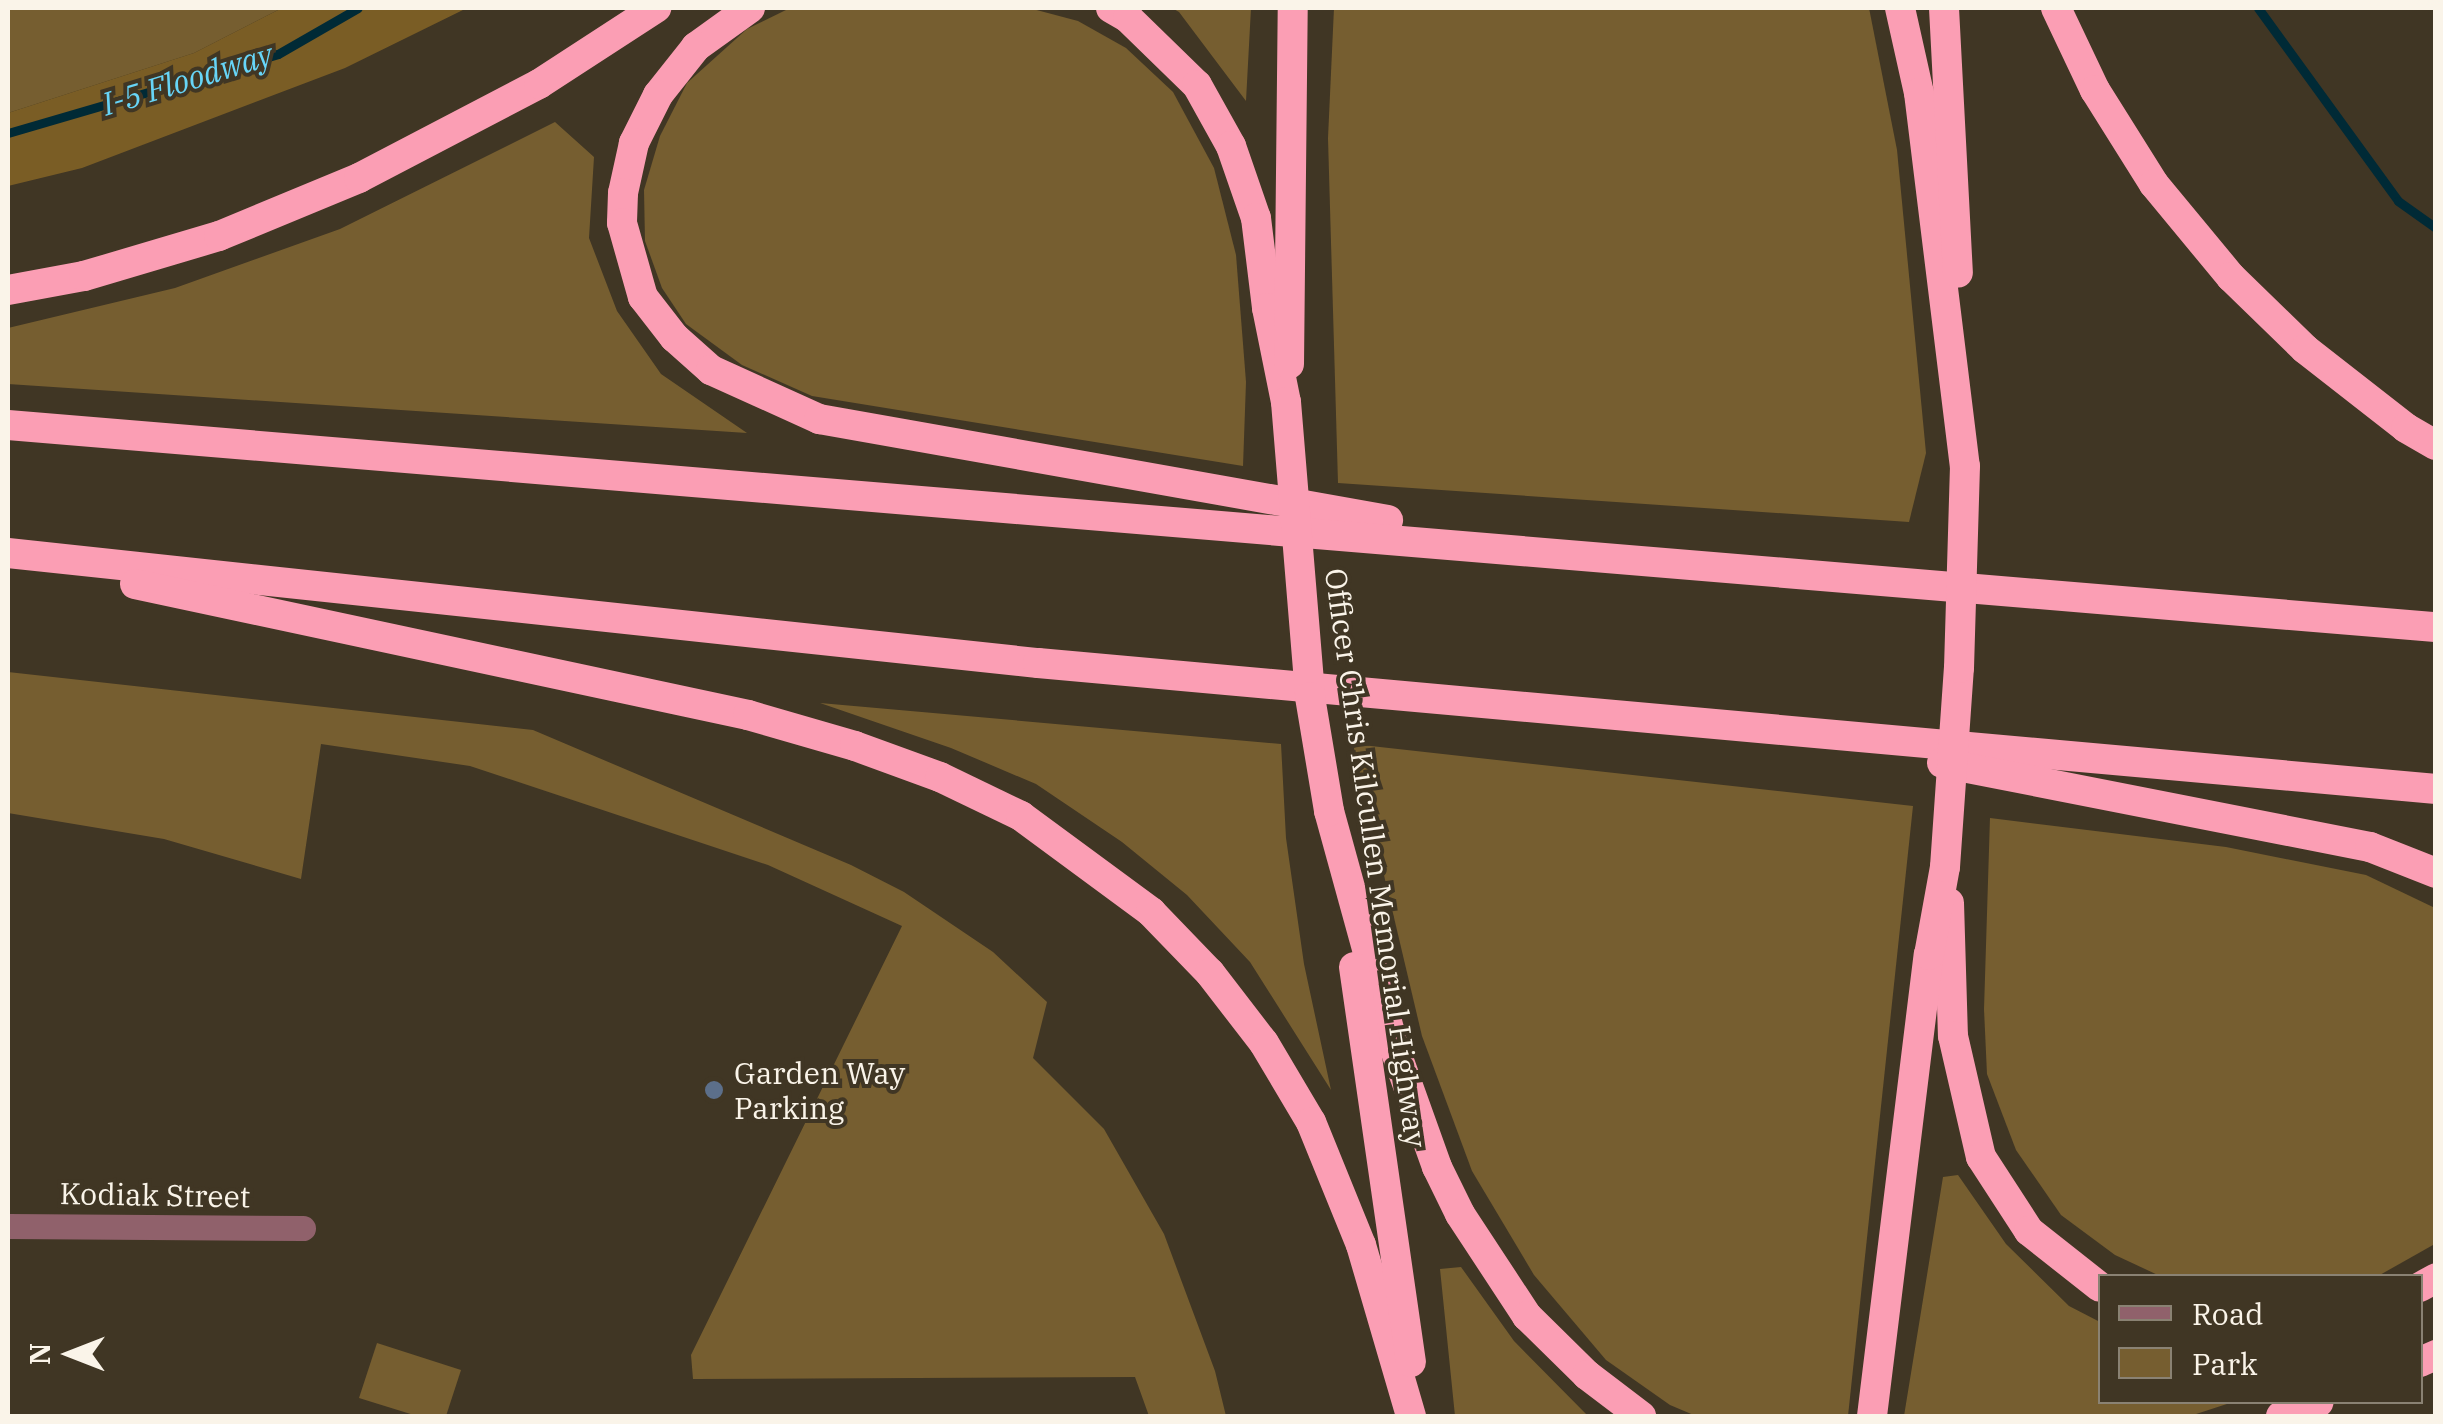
<!DOCTYPE html>
<style>
body{margin:0}
#map{position:relative;width:2443px;height:1424px;overflow:hidden;background:#403624;font-family:"IBM Plex Serif",serif}
div>[style]{position:absolute}
.green>*{inset:0;background:#765e30}
.forest>*{inset:0;background:#7a5d25}
.stream>*{height:9px;margin:-4.5px;padding:0 4.5px;transform-origin:4.5px;border-radius:4.5px;background:#002a36}
.street>*{height:25px;margin:-12.5px;padding:0 12.5px;transform-origin:12.5px;border-radius:12.5px;background:#90616b}
.highway>*{height:30px;margin:-15px;padding:0 15px;transform-origin:15px;border-radius:15px;background:#fb9eb4}
.highway-bridge>*{height:30px;margin:-15px;padding:0 15px;transform-origin:15px;border-radius:15px;background:#fb9eb4}
.dots>*{width:28px;height:28px;translate:-50% -50%;box-sizing:border-box;border:5px solid #403624;border-radius:50%}
span{translate:-50% -50%;white-space:nowrap;text-align:center;line-height:1.15;-webkit-text-stroke:8px #403624;paint-order:stroke}
.street-label{font-size:30px;color:#faf4e9}
.poi-label{font-size:30px;color:#faf4e9}
.left{translate:0 -50%;text-align:left}
.water-label{font-size:32px;color:#67d5f8;font-style:italic}
.frame{position:absolute;inset:0;border:10px solid #faf4e9;pointer-events:none}
.legend{position:absolute;left:2098px;top:1274px;width:325px;height:130px;box-sizing:border-box;background:#403624;border:2px solid #8a8273;margin:0;padding:12px 18px;list-style:none;font-size:30px;color:#faf4e9}
.legend li{display:flex;align-items:center;gap:20px;height:50px}
.legend b{width:50px;border:2px solid #8a8273}
.north{position:absolute;left:20px;top:1304px;width:100px;height:100px;-webkit-text-stroke:8px #403624;paint-order:stroke;rotate:270deg;font-size:28px;font-weight:700;line-height:40px;text-align:center;color:#faf4e9}
.north::after{content:'';display:block;margin:auto;width:35px;height:45px;background:#faf4e9;clip-path:polygon(50% 0,100% 100%,50% 72%,0 100%)}
</style>
<div id="map">
<div class="green">
<div style="clip-path:polygon(8px 8px,282px 8px,194px 53px,8px 113px)"></div>
<div style="clip-path:polygon(790px 8px,1029px 8px,1078px 21px,1126px 48px,1173px 92px,1214px 168px,1236px 255px,1246px 382px,1243px 466px,812px 396px,742px 365px,686px 324px,662px 288px,645px 241px,644px 190px,660px 136px,687px 83px,747px 29px)"></div>
<div style="clip-path:polygon(1172px 8px,1251px 8px,1246px 101px,1179px 12px)"></div>
<div style="clip-path:polygon(1334px 8px,1869px 8px,1897px 150px,1926px 453px,1909px 522px,1338px 483px,1328px 138px)"></div>
<div style="clip-path:polygon(555px 122px,594px 157px,589px 238px,617px 311px,661px 374px,747px 433px,8px 384px,8px 328px,175px 288px,340px 229px)"></div>
<div style="clip-path:polygon(8px 672px,533px 730px,851px 865px,904px 892px,993px 952px,1047px 1002px,1033px 1058px,1104px 1129px,1164px 1234px,1215px 1371px,1226px 1416px,1149px 1416px,1135px 1377px,693px 1379px,691px 1355px,902px 926px,768px 865px,470px 766px,321px 744px,301px 879px,164px 839px,8px 813px)"></div>
<div style="clip-path:polygon(820px 703px,1281px 744px,1286px 838px,1304px 964px,1331px 1090px,1250px 962px,1187px 895px,1122px 842px,1036px 784px,951px 748px)"></div>
<div style="clip-path:polygon(1353px 744px,1913px 806px,1848px 1416px,1696px 1416px,1670px 1405px,1606px 1360px,1534px 1275px,1472px 1171px,1422px 1036px)"></div>
<div style="clip-path:polygon(1990px 818px,2226px 847px,2366px 875px,2435px 908px,2433px 1245px,2378px 1276px,2160px 1276px,2115px 1255px,2061px 1215px,2016px 1150px,1987px 1074px,1984px 1009px)"></div>
<div style="clip-path:polygon(1958px 1175px,2006px 1244px,2069px 1306px,2100px 1322px,2100px 1402px,2233px 1402px,2190px 1416px,1904px 1416px,1943px 1177px)"></div>
<div style="clip-path:polygon(1461px 1267px,1514px 1341px,1588px 1416px,1455px 1416px,1440px 1269px)"></div>
<div style="clip-path:polygon(377px 1343px,461px 1370px,446px 1416px,417px 1416px,359px 1398px)"></div>
</div>
<div class="forest">
<div style="clip-path:polygon(282px 8px,467px 8px,345px 68px,82px 168px,8px 186px,8px 113px,194px 53px)"></div>
</div>
<div class="stream">
<div style="left:2258px;top:8px;width:238px;rotate:54deg"></div>
<div style="left:2398px;top:201px;width:47px;rotate:35.4deg"></div>
<div style="left:8px;top:133px;width:281px;rotate:-16.3deg"></div>
<div style="left:278px;top:54px;width:92px;rotate:-29.9deg"></div>
</div>
<div class="street">
<div style="left:8px;top:1226px;width:295px;rotate:0.4deg"></div>
</div>
<div class="highway">
<div style="left:750px;top:8px;width:67px;rotate:144.2deg"></div>
<div style="left:696px;top:47px;width:61px;rotate:128.4deg"></div>
<div style="left:658px;top:95px;width:54px;rotate:116.6deg"></div>
<div style="left:634px;top:143px;width:51px;rotate:102.4deg"></div>
<div style="left:623px;top:193px;width:30px;rotate:92deg"></div>
<div style="left:622px;top:223px;width:77px;rotate:74.2deg"></div>
<div style="left:643px;top:297px;width:51px;rotate:52.2deg"></div>
<div style="left:674px;top:337px;width:50px;rotate:41.7deg"></div>
<div style="left:711px;top:370px;width:119px;rotate:24.4deg"></div>
<div style="left:819px;top:419px;width:578px;rotate:10.07deg"></div>
<div style="left:1111px;top:8px;width:20px;rotate:30deg"></div>
<div style="left:1128px;top:18px;width:96px;rotate:44.2deg"></div>
<div style="left:1197px;top:85px;width:70px;rotate:60.9deg"></div>
<div style="left:1231px;top:146px;width:76px;rotate:70.9deg"></div>
<div style="left:1256px;top:218px;width:91px;rotate:83deg"></div>
<div style="left:1267px;top:308px;width:96px;rotate:78.6deg"></div>
<div style="left:1900px;top:8px;width:87px;rotate:77.4deg"></div>
<div style="left:1919px;top:93px;width:376px;rotate:83deg"></div>
<div style="left:1944px;top:8px;width:265px;rotate:87deg"></div>
<div style="left:2056px;top:8px;width:91px;rotate:64.6deg"></div>
<div style="left:2095px;top:90px;width:111px;rotate:57.9deg"></div>
<div style="left:2154px;top:184px;width:121px;rotate:50.4deg"></div>
<div style="left:2231px;top:277px;width:103px;rotate:44.2deg"></div>
<div style="left:2305px;top:349px;width:128px;rotate:38deg"></div>
<div style="left:2406px;top:428px;width:34px;rotate:30deg"></div>
<div style="left:8px;top:290px;width:77px;rotate:-10.4deg"></div>
<div style="left:84px;top:276px;width:141px;rotate:-16.5deg"></div>
<div style="left:219px;top:236px;width:152px;rotate:-22.5deg"></div>
<div style="left:359px;top:178px;width:203px;rotate:-27.6deg"></div>
<div style="left:539px;top:84px;width:140px;rotate:-33deg"></div>
<div style="left:1289px;top:364px;width:356px;rotate:-89.4deg"></div>
<div style="left:8px;top:425px;width:2436px;rotate:4.76deg"></div>
<div style="left:8px;top:553px;width:1036px;rotate:6.1deg"></div>
<div style="left:1038px;top:663px;width:1404px;rotate:5.15deg"></div>
<div style="left:135px;top:584px;width:627px;rotate:12.06deg"></div>
<div style="left:748px;top:715px;width:111px;rotate:16.2deg"></div>
<div style="left:855px;top:746px;width:90px;rotate:20deg"></div>
<div style="left:940px;top:777px;width:90px;rotate:25.7deg"></div>
<div style="left:1021px;top:816px;width:162px;rotate:36.4deg"></div>
<div style="left:1151px;top:912px;width:85px;rotate:46deg"></div>
<div style="left:1210px;top:973px;width:88px;rotate:52.4deg"></div>
<div style="left:1264px;top:1043px;width:92px;rotate:59.3deg"></div>
<div style="left:1311px;top:1122px;width:133px;rotate:67.9deg"></div>
<div style="left:1361px;top:1245px;width:178px;rotate:73.7deg"></div>
<div style="left:1942px;top:763px;width:436px;rotate:11.1deg"></div>
<div style="left:2370px;top:847px;width:71px;rotate:21.5deg"></div>
<div style="left:1329px;top:811px;width:242px;rotate:74.6deg"></div>
<div style="left:1393px;top:1044px;width:131px;rotate:70.3deg"></div>
<div style="left:1437px;top:1167px;width:52px;rotate:63.9deg"></div>
<div style="left:1460px;top:1214px;width:122px;rotate:56.7deg"></div>
<div style="left:1527px;top:1316px;width:84px;rotate:44.5deg"></div>
<div style="left:1587px;top:1375px;width:68px;rotate:37.2deg"></div>
<div style="left:1949px;top:903px;width:133px;rotate:88.3deg"></div>
<div style="left:1953px;top:1036px;width:124px;rotate:77deg"></div>
<div style="left:1981px;top:1157px;width:88px;rotate:57deg"></div>
<div style="left:2029px;top:1231px;width:90px;rotate:38.3deg"></div>
<div style="left:1354px;top:967px;width:399px;rotate:81.8deg"></div>
<div style="left:2420px;top:1287px;width:18px;rotate:-29deg"></div>
<div style="left:2420px;top:1362px;width:17px;rotate:-24deg"></div>
<div style="left:1872px;top:1416px;width:465px;rotate:-83deg"></div>
<div style="left:1929px;top:955px;width:89px;rotate:-79.7deg"></div>
<div style="left:2281px;top:1416px;width:40px;rotate:-20.2deg"></div>
</div>
<div class="highway-bridge">
<div style="left:1286px;top:402px;width:296px;rotate:85.3deg"></div>
<div style="left:1310px;top:697px;width:116px;rotate:80.5deg"></div>
<div style="left:1945px;top:867px;width:199px;rotate:-86deg"></div>
<div style="left:1959px;top:668px;width:202px;rotate:-88.3deg"></div>
</div>
<div class="dots">
<div style="left:714px;top:1090px;background:#5c6f8a"></div>
</div>
<div class="street-label">
<span style="left:1376px;top:858px;rotate:82deg">Officer Chris Kilcullen Memorial Highway</span>
<span style="left:155px;top:1195px;rotate:1deg">Kodiak Street</span>
</div>
<div class="poi-label">
<span class="left" style="left:734px;top:1090px">Garden Way<br>Parking</span>
</div>
<div class="water-label">
<span style="left:187px;top:79px;rotate:-17deg">I-5 Floodway</span>
</div>
<div class="frame"></div>
<ul class="legend">
<li><b style="height:12px;background:#90616b"></b>Road</li>
<li><b style="height:28px;background:#765e30"></b>Park</li>
</ul>
<div class="north">N</div>
</div>
